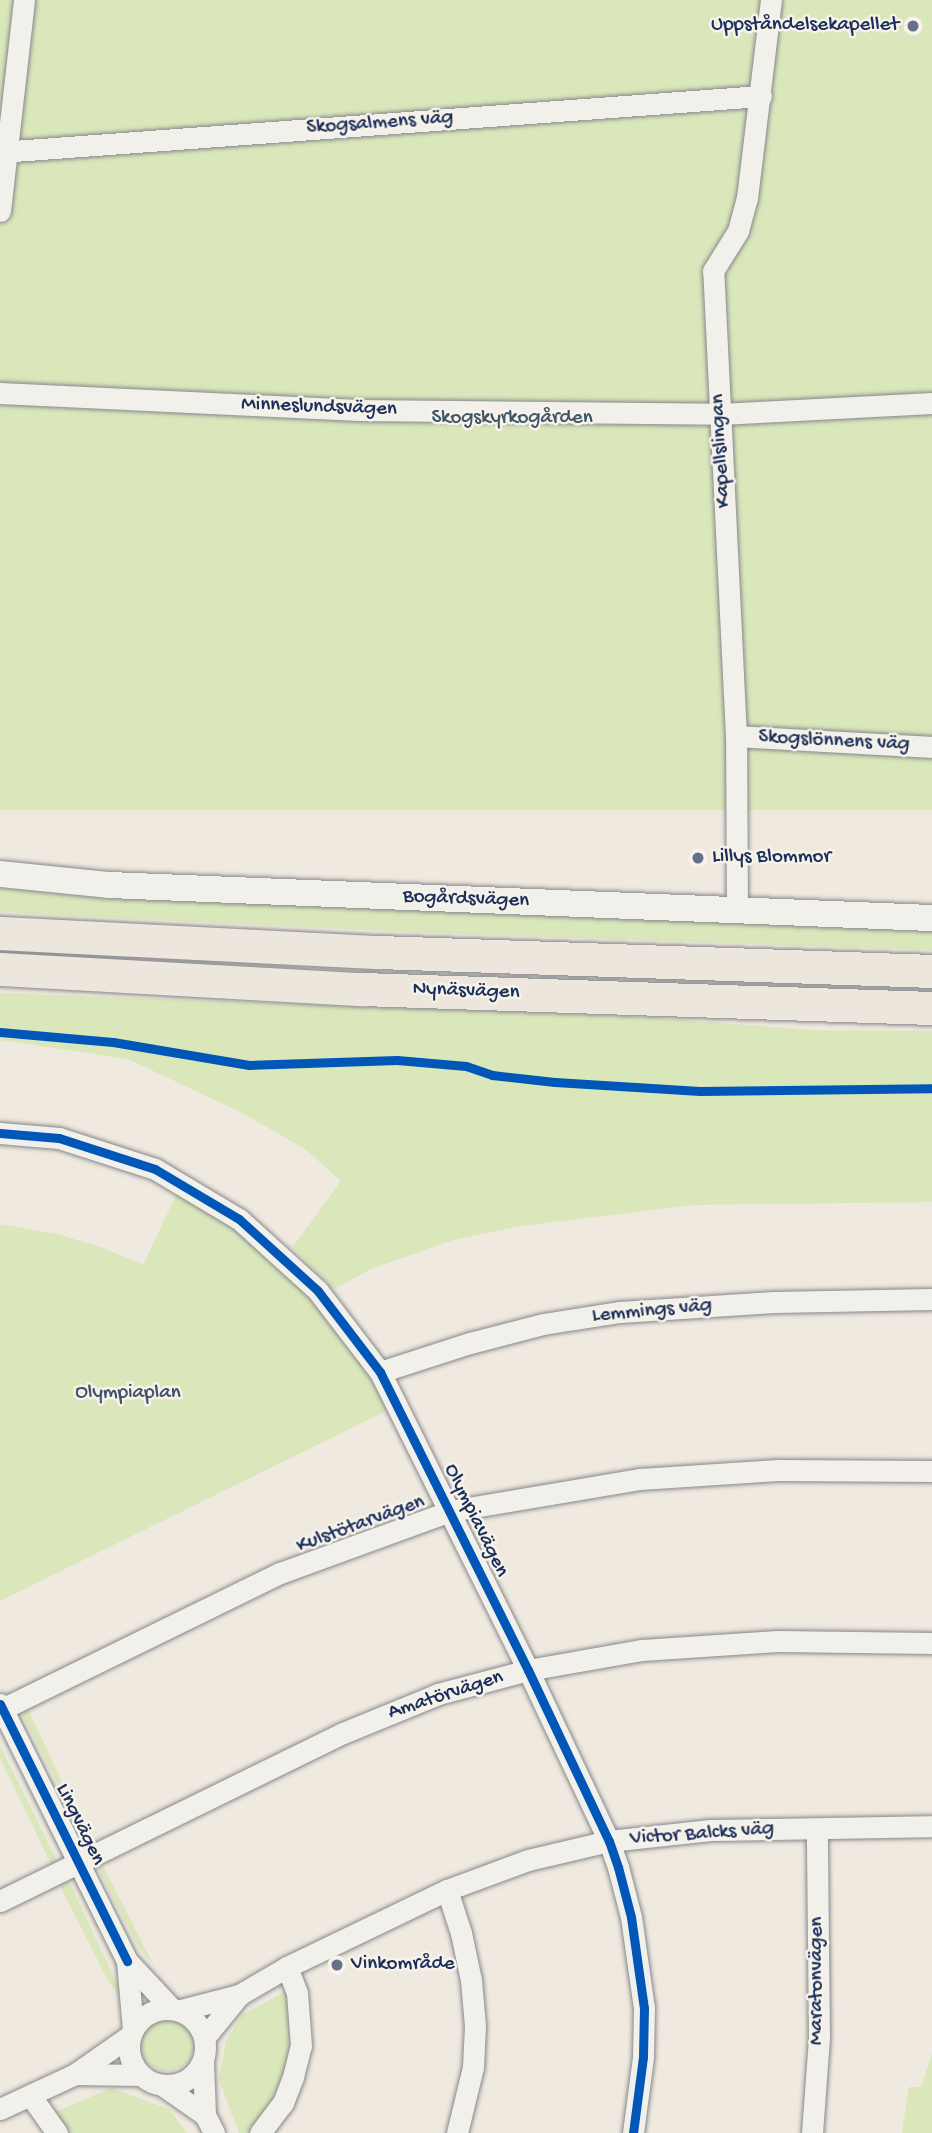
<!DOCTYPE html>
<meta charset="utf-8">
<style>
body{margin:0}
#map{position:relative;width:932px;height:2133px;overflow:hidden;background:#efe9df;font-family:"Gochi Hand",sans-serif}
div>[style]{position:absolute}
.green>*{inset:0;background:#dae7bb;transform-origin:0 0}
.round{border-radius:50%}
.roads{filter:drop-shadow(0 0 2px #86888c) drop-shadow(0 0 2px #86888c)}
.minor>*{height:21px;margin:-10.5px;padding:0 10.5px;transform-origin:10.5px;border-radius:10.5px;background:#f2f0eb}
.minor>.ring{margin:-10.5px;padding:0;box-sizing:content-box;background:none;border:21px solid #f2f0eb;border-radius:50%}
.tertiary>*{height:26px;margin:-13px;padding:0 13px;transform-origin:13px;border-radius:13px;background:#f2f0eb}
.trunk>*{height:33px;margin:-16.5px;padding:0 16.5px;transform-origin:16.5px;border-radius:16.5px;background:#ece6dd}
.cycleway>*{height:9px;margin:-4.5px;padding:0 4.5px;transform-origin:4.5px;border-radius:4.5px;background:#0057b8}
.dots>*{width:19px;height:19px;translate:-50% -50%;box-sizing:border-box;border:4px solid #f7f3e8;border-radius:50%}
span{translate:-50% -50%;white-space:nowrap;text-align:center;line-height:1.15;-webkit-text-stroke:5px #f7f3e8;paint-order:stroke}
.poi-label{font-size:21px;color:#1b2f5e}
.right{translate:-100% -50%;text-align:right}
.left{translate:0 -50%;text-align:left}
.street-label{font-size:21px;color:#1b2f5e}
.park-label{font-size:21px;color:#3e546b}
</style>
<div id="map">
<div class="green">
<div style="left:0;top:0;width:932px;height:810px"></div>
<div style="clip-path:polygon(0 888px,62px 894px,431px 910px,932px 928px,932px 950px,410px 932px,34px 914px,0 911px)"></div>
<div style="clip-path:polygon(0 993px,625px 1016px,814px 1030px,932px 1031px,932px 1202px,694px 1205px,521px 1226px,453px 1240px,371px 1269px,334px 1289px,292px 1248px,341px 1181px,305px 1149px,242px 1113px,128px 1059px,0 1040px)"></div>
<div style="clip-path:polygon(177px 1193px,239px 1231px,323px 1308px,390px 1409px,0 1601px,0 1224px,57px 1234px,101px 1247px,143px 1265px)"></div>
<div style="clip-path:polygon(27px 1707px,91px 1843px,89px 1846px,20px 1710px)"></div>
<div style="clip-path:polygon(0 1745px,56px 1859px,52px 1866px,0 1758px)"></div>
<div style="clip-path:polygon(102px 1863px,153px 1964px,140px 1950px,96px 1865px)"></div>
<div style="clip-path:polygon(61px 1880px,69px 1881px,123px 1997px,121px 1999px,104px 1973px,59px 1884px)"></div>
<div style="clip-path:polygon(286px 1991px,291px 2006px,292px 2045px,277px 2095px,253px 2127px,247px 2133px,239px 2133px,219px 2080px,226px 2040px,242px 2015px)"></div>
<div class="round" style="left:139px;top:2015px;width:56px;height:56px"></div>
<div style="clip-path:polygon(932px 2054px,932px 2133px,902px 2133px,909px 2087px,921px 2087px)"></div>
<div style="clip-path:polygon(111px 2088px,169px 2109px,187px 2133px,71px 2133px,60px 2124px,53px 2113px)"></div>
</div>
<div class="roads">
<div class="minor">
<div style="left:0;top:152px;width:763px;rotate:-4.21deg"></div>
<div style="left:0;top:211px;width:212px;rotate:-83.5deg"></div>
<div style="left:0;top:393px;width:359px;rotate:2.7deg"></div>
<div style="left:359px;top:410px;width:361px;rotate:0.6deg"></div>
<div style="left:720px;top:414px;width:212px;rotate:-3deg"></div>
<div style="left:736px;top:736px;width:196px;rotate:3.2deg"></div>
<div style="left:737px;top:912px;width:176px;rotate:-90.3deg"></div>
<div style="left:736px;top:736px;width:466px;rotate:-92.8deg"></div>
<div style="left:713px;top:271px;width:47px;rotate:-58deg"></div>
<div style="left:738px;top:231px;width:34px;rotate:-75deg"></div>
<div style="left:747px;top:198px;width:199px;rotate:-83.1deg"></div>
<div style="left:0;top:1133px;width:59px;rotate:4.8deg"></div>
<div style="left:59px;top:1138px;width:101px;rotate:17.9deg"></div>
<div style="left:155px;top:1169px;width:98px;rotate:30.8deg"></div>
<div style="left:239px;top:1219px;width:107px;rotate:42.3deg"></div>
<div style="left:318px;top:1291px;width:102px;rotate:52.6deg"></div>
<div style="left:380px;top:1372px;width:333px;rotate:63.6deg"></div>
<div style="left:528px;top:1670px;width:189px;rotate:64.7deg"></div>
<div style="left:609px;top:1841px;width:28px;rotate:71deg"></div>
<div style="left:618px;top:1867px;width:52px;rotate:75.4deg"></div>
<div style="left:631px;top:1917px;width:92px;rotate:81.9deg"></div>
<div style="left:644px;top:2008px;width:49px;rotate:91.2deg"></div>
<div style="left:643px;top:2057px;width:77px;rotate:97.5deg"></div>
<div style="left:380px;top:1372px;width:95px;rotate:-17.9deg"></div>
<div style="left:470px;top:1343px;width:75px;rotate:-14.6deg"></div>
<div style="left:543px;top:1324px;width:78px;rotate:-8.9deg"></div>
<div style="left:620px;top:1312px;width:154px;rotate:-3.7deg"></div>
<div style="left:774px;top:1302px;width:158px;rotate:-1.1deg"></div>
<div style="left:0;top:1704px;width:287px;rotate:63.7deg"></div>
<div style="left:127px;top:1961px;width:64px;rotate:46.9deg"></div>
<div style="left:0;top:1710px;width:312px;rotate:-26.1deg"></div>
<div style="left:280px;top:1573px;width:181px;rotate:-20deg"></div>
<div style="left:450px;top:1511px;width:193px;rotate:-9.6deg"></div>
<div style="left:640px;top:1479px;width:138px;rotate:-3.7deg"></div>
<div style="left:778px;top:1470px;width:154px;rotate:0.4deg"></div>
<div style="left:447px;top:1890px;width:45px;rotate:72deg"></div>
<div style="left:461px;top:1933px;width:48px;rotate:78deg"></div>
<div style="left:471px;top:1980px;width:46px;rotate:85deg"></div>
<div style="left:475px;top:2026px;width:41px;rotate:92.8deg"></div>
<div style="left:473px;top:2067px;width:68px;rotate:103.6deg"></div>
<div style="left:0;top:1901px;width:382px;rotate:-26.1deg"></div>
<div style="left:343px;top:1733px;width:103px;rotate:-22.3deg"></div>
<div style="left:438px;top:1694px;width:93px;rotate:-14.9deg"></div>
<div style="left:528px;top:1670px;width:116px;rotate:-10deg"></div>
<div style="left:642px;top:1650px;width:136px;rotate:-3.8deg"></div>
<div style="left:778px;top:1641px;width:154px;rotate:0.7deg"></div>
<div style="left:127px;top:1961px;width:68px;rotate:85deg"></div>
<div class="ring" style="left:129px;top:2009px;width:55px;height:55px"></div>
<div style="left:181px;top:2010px;width:60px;rotate:-14.5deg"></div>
<div style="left:239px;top:1995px;width:56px;rotate:-30.3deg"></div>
<div style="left:287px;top:1967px;width:178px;rotate:-25.7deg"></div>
<div style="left:447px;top:1890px;width:86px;rotate:-20.3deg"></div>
<div style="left:528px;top:1860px;width:83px;rotate:-13.2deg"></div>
<div style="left:609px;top:1841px;width:102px;rotate:-6.2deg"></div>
<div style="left:710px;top:1830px;width:222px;rotate:-1deg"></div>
<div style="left:205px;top:2037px;width:54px;rotate:-51deg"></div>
<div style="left:203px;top:2062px;width:53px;rotate:87.8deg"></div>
<div style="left:205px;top:2115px;width:20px;rotate:63deg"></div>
<div style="left:75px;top:2074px;width:65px;rotate:0.9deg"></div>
<div style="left:162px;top:2085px;width:52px;rotate:34.9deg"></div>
<div style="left:30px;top:2095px;width:47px;rotate:54.6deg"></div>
<div style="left:0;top:2109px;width:83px;rotate:-25deg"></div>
<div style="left:75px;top:2074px;width:68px;rotate:-34.9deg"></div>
<div style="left:260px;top:2133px;width:38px;rotate:-53deg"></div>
<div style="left:283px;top:2103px;width:28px;rotate:-69deg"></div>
<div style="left:293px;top:2077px;width:32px;rotate:-76deg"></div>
<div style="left:301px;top:2046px;width:53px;rotate:-94.3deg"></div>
<div style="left:297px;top:1993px;width:28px;rotate:-111deg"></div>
<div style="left:812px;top:2133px;width:96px;rotate:-85.8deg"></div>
<div style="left:819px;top:2037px;width:207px;rotate:-90.6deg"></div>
</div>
<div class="tertiary">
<div style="left:0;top:874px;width:110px;rotate:5.8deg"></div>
<div style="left:109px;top:885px;width:824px;rotate:2.3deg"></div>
</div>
<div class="trunk">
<div style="left:0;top:933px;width:378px;rotate:2.9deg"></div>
<div style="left:378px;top:952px;width:554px;rotate:1.96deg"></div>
<div style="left:0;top:969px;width:363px;rotate:3.2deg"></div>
<div style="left:362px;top:989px;width:570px;rotate:1.91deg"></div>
</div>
</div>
<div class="cycleway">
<div style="left:0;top:1032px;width:113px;rotate:5.1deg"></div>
<div style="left:113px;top:1042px;width:138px;rotate:9.6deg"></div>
<div style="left:249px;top:1065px;width:148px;rotate:-1.9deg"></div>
<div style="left:397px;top:1060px;width:69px;rotate:5deg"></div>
<div style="left:466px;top:1066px;width:28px;rotate:19deg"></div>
<div style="left:492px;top:1075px;width:63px;rotate:6.3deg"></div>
<div style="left:555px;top:1082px;width:145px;rotate:3.6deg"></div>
<div style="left:700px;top:1091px;width:232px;rotate:-0.7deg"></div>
<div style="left:0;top:1133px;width:59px;rotate:4.8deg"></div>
<div style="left:59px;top:1138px;width:101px;rotate:17.9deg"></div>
<div style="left:155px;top:1169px;width:98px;rotate:30.8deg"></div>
<div style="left:239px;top:1219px;width:107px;rotate:42.3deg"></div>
<div style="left:318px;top:1291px;width:102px;rotate:52.6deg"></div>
<div style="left:380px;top:1372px;width:333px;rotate:63.6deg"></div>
<div style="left:528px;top:1670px;width:189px;rotate:64.7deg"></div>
<div style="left:609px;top:1841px;width:28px;rotate:71deg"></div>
<div style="left:618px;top:1867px;width:52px;rotate:75.4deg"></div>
<div style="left:631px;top:1917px;width:92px;rotate:81.9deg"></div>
<div style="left:644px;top:2008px;width:49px;rotate:91.2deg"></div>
<div style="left:643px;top:2057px;width:77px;rotate:97.5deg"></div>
<div style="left:0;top:1704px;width:287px;rotate:63.7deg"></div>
</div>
<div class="dots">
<div style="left:913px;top:26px;background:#65708b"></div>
<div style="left:698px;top:858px;background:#65708b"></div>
<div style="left:337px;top:1965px;background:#65708b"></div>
</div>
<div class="poi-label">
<span class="right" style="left:899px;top:26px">Uppståndelsekapellet</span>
<span class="left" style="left:712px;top:858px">Lillys Blommor</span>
<span class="left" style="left:351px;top:1965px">Vinkområde</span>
</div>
<div class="street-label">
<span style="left:380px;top:124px;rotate:-4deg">Skogsalmens väg</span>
<span style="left:319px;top:408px;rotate:2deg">Minneslundsvägen</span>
<span style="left:722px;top:451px;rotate:-93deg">Kapellslingan</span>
<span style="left:834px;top:742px;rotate:3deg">Skogslönnens väg</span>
<span style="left:466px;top:900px;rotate:2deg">Bogårdsvägen</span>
<span style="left:466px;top:992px;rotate:2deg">Nynäsvägen</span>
<span style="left:652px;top:1312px;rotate:-5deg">Lemmings väg</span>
<span style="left:475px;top:1521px;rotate:64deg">Olympiavägen</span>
<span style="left:361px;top:1525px;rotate:-20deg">Kulstötarvägen</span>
<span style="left:446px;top:1696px;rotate:-18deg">Amatörvägen</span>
<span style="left:79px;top:1825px;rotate:64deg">Lingvägen</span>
<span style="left:702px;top:1835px;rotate:-4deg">Victor Balcks väg</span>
<span style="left:818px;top:1981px;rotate:-90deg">Maratonvägen</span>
</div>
<div class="park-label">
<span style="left:512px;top:419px">Skogskyrkogården</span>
<span style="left:128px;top:1394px">Olympiaplan</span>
</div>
</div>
